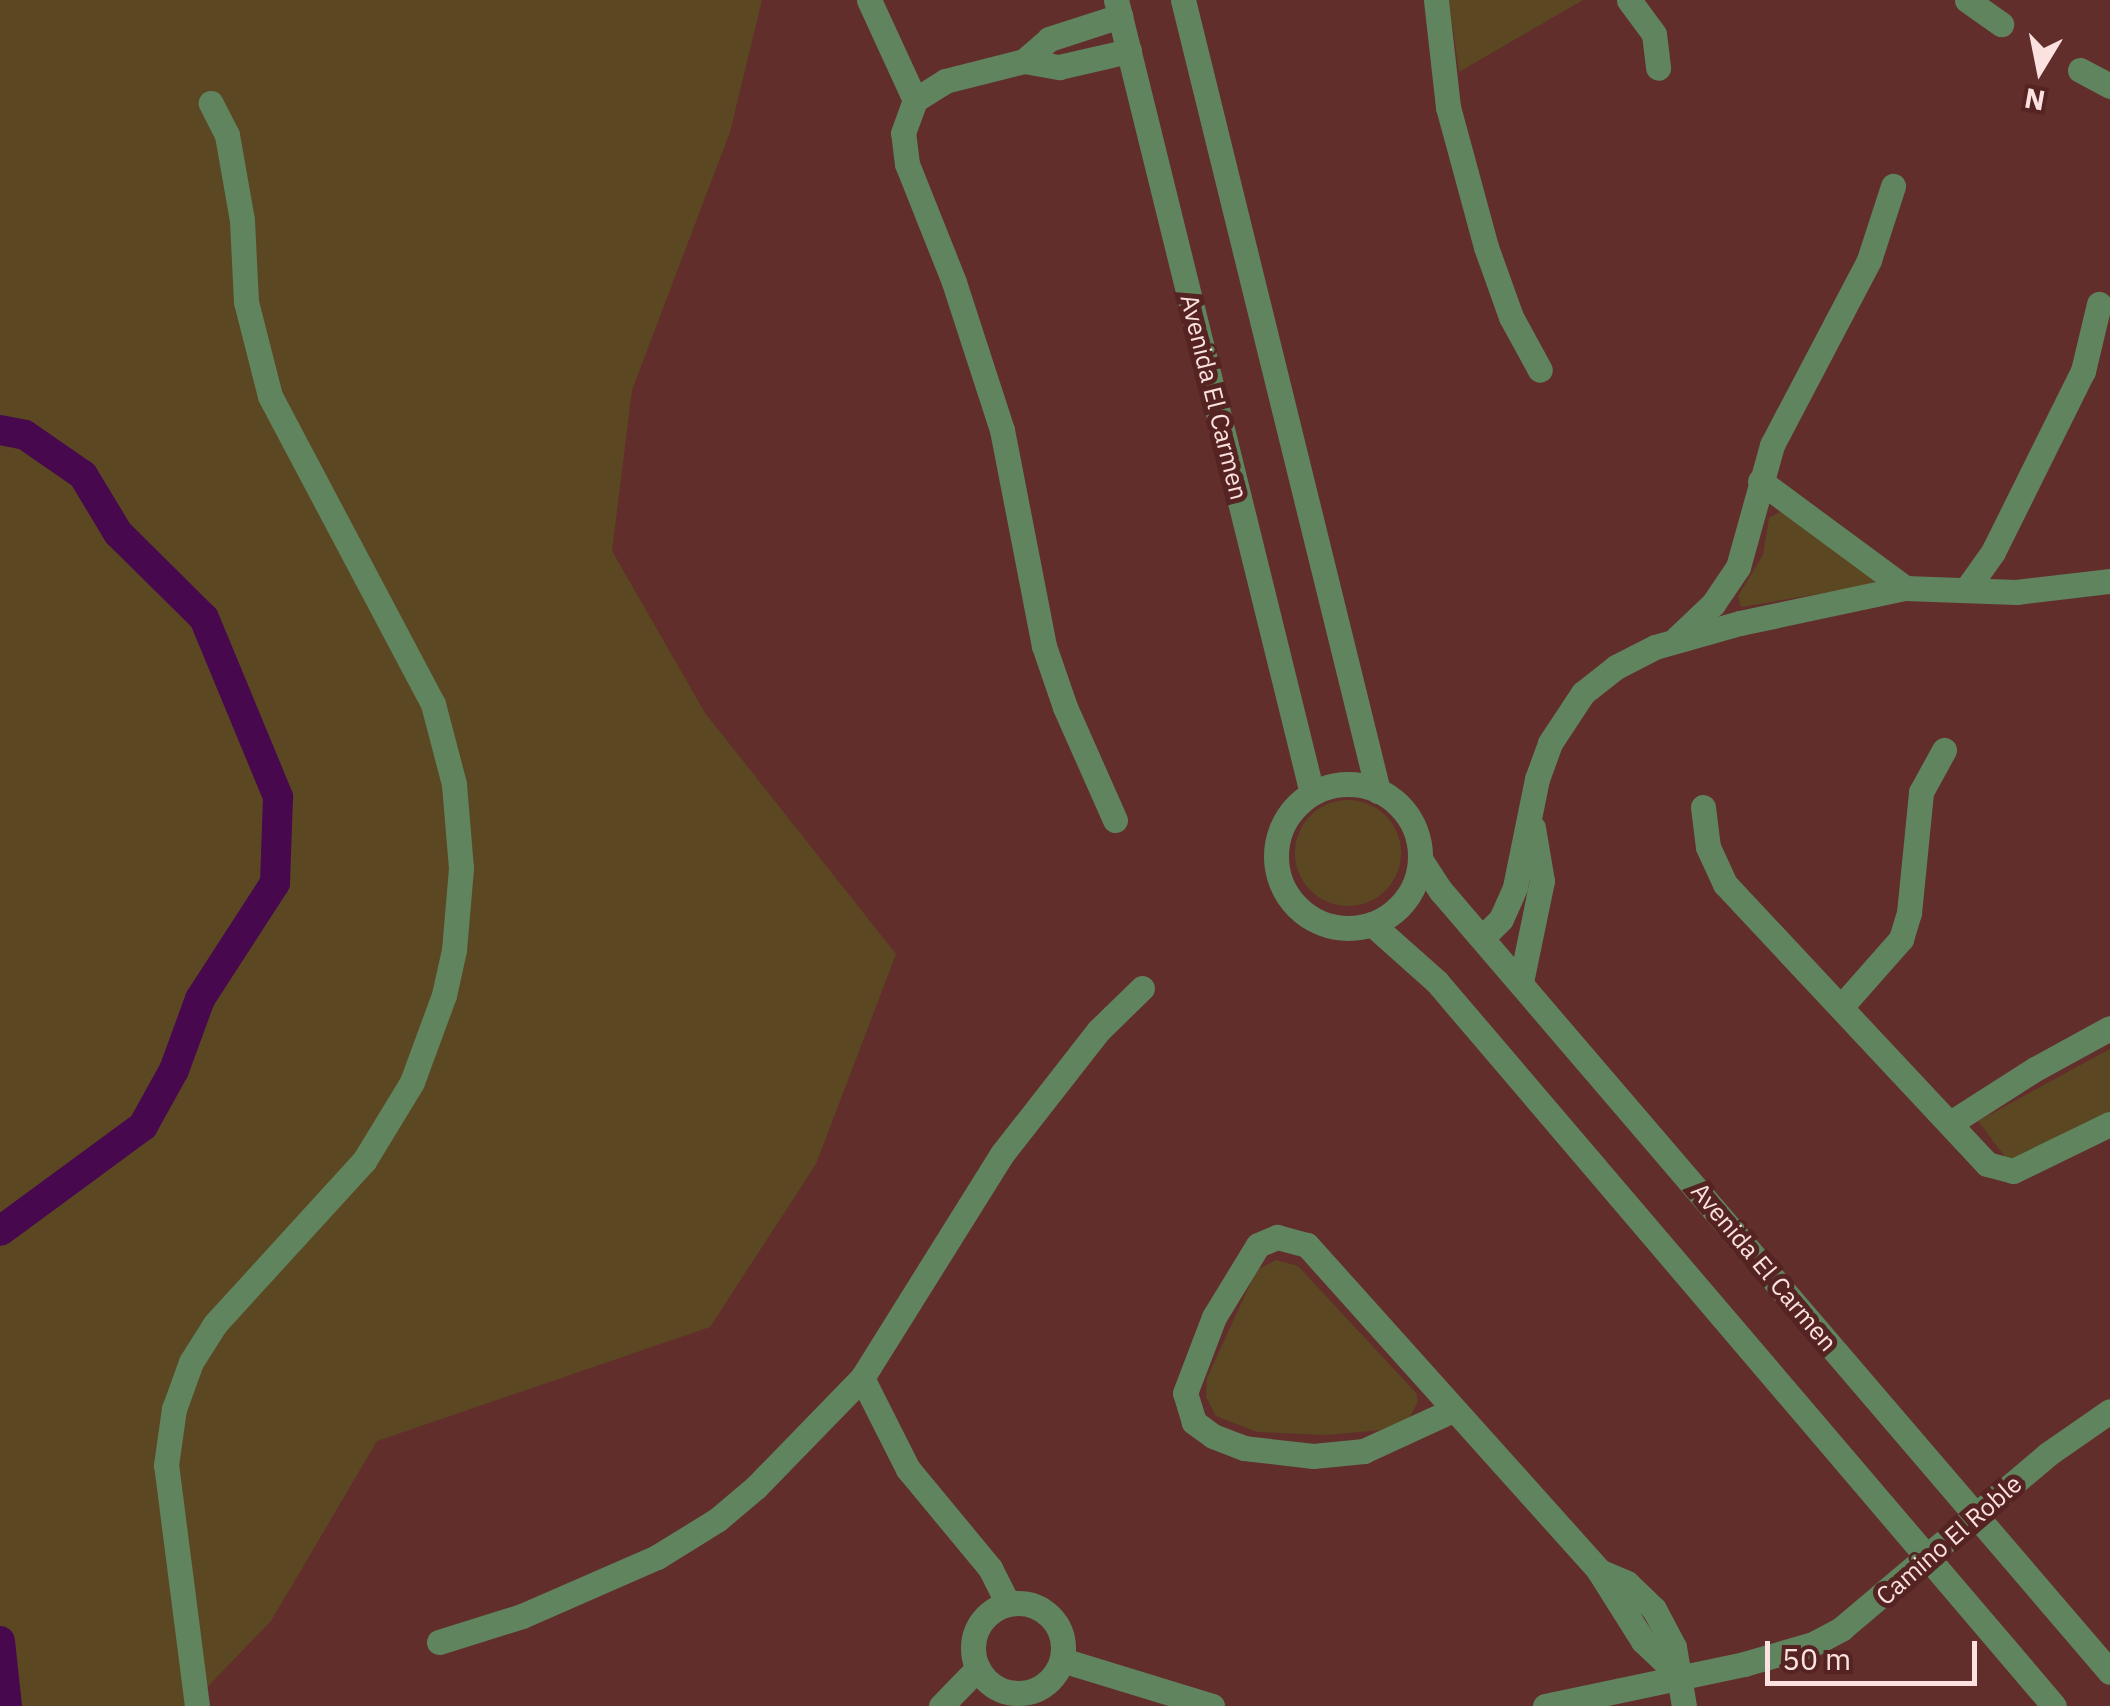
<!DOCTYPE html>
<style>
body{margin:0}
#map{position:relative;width:2110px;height:1706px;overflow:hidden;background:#612e2c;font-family:"IBM Plex Sans",sans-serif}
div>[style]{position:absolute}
.green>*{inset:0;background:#5b4822}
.round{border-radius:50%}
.canal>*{height:30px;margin:-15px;padding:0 15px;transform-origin:15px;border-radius:15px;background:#47084e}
.minor>*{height:25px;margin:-12.5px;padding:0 12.5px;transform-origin:12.5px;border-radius:12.5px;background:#60845e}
.minor>.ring{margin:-12.5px;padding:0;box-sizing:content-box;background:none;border:25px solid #60845e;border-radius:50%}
span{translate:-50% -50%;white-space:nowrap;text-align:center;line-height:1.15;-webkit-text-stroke:10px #552422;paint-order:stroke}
.street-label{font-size:25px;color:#fbe1df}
.north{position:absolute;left:1990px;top:20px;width:100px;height:100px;-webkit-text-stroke:8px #552422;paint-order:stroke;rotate:190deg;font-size:28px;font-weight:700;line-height:40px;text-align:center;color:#fbe1df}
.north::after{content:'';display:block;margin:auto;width:35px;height:45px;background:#fbe1df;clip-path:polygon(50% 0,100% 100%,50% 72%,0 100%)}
.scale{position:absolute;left:1765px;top:1641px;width:212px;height:45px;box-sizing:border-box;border:5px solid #fbe1df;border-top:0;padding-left:12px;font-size:30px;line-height:35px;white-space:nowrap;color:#fbe1df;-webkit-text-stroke:8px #552422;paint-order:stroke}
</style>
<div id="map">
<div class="green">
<div style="clip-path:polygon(0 0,762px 0,730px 132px,632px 390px,612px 551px,705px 713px,896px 954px,816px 1164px,710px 1327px,377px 1441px,271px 1621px,189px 1706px,0 1706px)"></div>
<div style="clip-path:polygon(1449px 0,1583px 0,1459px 72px)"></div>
<div style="clip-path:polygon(1780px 512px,1870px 571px,1876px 579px,1871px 585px,1741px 607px,1738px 596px,1763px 555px,1769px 518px)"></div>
<div class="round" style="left:1295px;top:800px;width:106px;height:106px"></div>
<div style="clip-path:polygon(2110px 1049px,2110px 1111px,2009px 1162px,1978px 1121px)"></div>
<div style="clip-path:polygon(1276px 1260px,1298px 1266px,1416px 1393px,1418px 1401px,1410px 1417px,1381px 1430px,1326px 1435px,1257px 1432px,1216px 1416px,1206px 1397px,1207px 1378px,1252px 1280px,1259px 1269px)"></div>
</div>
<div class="canal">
<div style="left:0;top:430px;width:25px;rotate:11deg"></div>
<div style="left:25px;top:435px;width:70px;rotate:34.6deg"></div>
<div style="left:83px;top:475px;width:68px;rotate:58.9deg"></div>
<div style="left:118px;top:533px;width:121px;rotate:44.7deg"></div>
<div style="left:204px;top:618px;width:194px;rotate:67.5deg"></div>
<div style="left:278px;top:797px;width:86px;rotate:92deg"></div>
<div style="left:275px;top:883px;width:138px;rotate:122.9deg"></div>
<div style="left:200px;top:999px;width:76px;rotate:110.1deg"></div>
<div style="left:174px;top:1070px;width:64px;rotate:119deg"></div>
<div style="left:143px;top:1126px;width:177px;rotate:143.7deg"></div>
<div style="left:0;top:1641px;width:65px;rotate:83.9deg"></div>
</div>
<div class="minor">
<div style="left:869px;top:0;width:110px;rotate:65.3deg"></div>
<div style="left:1116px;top:0;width:817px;rotate:76.12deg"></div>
<div style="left:1183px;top:0;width:815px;rotate:76.15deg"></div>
<div style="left:1436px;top:0;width:108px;rotate:83.6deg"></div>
<div style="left:1448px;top:107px;width:145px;rotate:74.8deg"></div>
<div style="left:1486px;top:247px;width:74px;rotate:70.3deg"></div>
<div style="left:1511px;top:317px;width:60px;rotate:61.3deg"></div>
<div style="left:1629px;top:0;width:42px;rotate:53.7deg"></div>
<div style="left:1654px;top:34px;width:34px;rotate:83deg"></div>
<div style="left:1967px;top:0;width:42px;rotate:35.2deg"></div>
<div style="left:1024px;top:61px;width:33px;rotate:-41deg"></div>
<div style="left:1049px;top:39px;width:75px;rotate:-17.9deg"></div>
<div style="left:2080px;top:70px;width:34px;rotate:28deg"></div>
<div style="left:1760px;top:481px;width:180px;rotate:36.4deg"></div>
<div style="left:1966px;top:590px;width:47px;rotate:-54.6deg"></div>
<div style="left:1993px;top:552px;width:202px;rotate:-63.6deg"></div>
<div style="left:2083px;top:371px;width:69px;rotate:-76.6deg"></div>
<div style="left:1677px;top:638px;width:50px;rotate:-43.4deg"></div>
<div style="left:1713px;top:604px;width:45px;rotate:-56deg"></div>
<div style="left:1738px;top:567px;width:127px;rotate:-74.4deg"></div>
<div style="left:1772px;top:445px;width:209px;rotate:-62.3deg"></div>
<div style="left:1869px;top:260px;width:78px;rotate:-72deg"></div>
<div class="ring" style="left:1276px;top:784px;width:119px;height:119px"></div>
<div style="left:1703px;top:807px;width:40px;rotate:82.9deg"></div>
<div style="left:1708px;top:847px;width:41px;rotate:65.3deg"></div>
<div style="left:1725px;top:884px;width:383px;rotate:46.9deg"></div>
<div style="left:1987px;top:1164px;width:27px;rotate:15deg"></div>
<div style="left:2013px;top:1171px;width:108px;rotate:-25.9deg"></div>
<div style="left:1115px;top:820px;width:124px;rotate:-113.9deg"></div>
<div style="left:1065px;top:707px;width:65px;rotate:-109deg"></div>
<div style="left:1044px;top:646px;width:220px;rotate:-101deg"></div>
<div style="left:1002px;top:430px;width:156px;rotate:-108deg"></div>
<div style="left:954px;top:282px;width:127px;rotate:-111.7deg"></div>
<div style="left:907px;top:164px;width:31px;rotate:-97deg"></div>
<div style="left:903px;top:133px;width:35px;rotate:-70deg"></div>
<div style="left:915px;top:100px;width:36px;rotate:-32deg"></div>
<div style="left:945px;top:81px;width:81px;rotate:-14.2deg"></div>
<div style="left:1024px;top:61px;width:36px;rotate:10deg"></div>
<div style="left:1059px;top:67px;width:72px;rotate:-12.9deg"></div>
<div style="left:1420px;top:859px;width:38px;rotate:57deg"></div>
<div style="left:1441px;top:891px;width:1028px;rotate:49.42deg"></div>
<div style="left:1372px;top:924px;width:87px;rotate:41.7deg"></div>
<div style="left:1437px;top:982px;width:951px;rotate:49.56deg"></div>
<div style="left:1483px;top:937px;width:25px;rotate:-45deg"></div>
<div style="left:1501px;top:919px;width:35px;rotate:-66deg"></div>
<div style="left:1515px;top:887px;width:110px;rotate:-78.5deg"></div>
<div style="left:1537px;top:779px;width:38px;rotate:-70deg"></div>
<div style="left:1550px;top:743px;width:60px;rotate:-56.6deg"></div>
<div style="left:1583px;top:693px;width:42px;rotate:-38.2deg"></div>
<div style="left:1616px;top:667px;width:44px;rotate:-27.1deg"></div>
<div style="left:1655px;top:647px;width:88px;rotate:-15.8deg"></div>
<div style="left:1740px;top:623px;width:169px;rotate:-12deg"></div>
<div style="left:1905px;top:588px;width:111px;rotate:2.1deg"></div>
<div style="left:2016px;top:592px;width:95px;rotate:-6.7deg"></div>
<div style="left:1521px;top:982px;width:103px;rotate:-78.3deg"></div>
<div style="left:1542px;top:881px;width:54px;rotate:-99.6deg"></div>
<div style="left:1841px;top:1007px;width:91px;rotate:-48.6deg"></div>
<div style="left:1901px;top:939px;width:27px;rotate:-73deg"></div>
<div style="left:1909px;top:913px;width:122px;rotate:-84.3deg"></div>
<div style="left:1921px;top:792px;width:48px;rotate:-61.3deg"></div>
<div style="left:1952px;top:1122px;width:98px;rotate:-32.6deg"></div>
<div style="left:2035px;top:1069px;width:85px;rotate:-28.7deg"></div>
<div style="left:862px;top:1378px;width:102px;rotate:63.2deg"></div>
<div style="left:908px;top:1469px;width:129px;rotate:50.4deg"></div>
<div style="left:990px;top:1568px;width:40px;rotate:63.4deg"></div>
<div style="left:1453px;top:1410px;width:98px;rotate:155.3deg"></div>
<div style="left:1364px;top:1451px;width:51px;rotate:174.4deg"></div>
<div style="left:1313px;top:1456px;width:69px;rotate:-173.4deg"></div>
<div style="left:1244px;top:1448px;width:33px;rotate:-159deg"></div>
<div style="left:1213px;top:1436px;width:24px;rotate:-144deg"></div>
<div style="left:1194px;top:1422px;width:30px;rotate:-107deg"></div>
<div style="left:1185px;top:1393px;width:81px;rotate:-69.1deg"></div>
<div style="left:1214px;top:1317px;width:84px;rotate:-58.6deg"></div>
<div style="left:1258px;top:1245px;width:21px;rotate:-23deg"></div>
<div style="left:1277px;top:1237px;width:31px;rotate:15deg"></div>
<div style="left:1307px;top:1245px;width:438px;rotate:48.1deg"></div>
<div style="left:1599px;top:1571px;width:83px;rotate:57.8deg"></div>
<div style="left:1643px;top:1641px;width:54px;rotate:43.5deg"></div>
<div style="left:1599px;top:1571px;width:30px;rotate:23deg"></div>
<div style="left:1627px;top:1583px;width:37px;rotate:44deg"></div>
<div style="left:1654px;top:1609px;width:43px;rotate:62.2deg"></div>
<div style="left:1674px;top:1647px;width:60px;rotate:80.4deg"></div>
<div class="ring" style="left:973px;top:1603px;width:65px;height:65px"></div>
<div style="left:439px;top:1642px;width:87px;rotate:-17.4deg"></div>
<div style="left:522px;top:1616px;width:147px;rotate:-23.6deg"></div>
<div style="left:657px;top:1557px;width:70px;rotate:-31.7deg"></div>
<div style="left:717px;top:1520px;width:51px;rotate:-40.2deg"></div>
<div style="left:756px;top:1487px;width:152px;rotate:-45.8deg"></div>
<div style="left:862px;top:1378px;width:264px;rotate:-58deg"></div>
<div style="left:1002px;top:1154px;width:157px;rotate:-52deg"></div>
<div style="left:1099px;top:1030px;width:60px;rotate:-44.3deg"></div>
<div style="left:1062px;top:1660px;width:157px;rotate:17deg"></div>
<div style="left:197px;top:1706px;width:243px;rotate:-97.3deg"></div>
<div style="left:166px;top:1465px;width:57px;rotate:-81.9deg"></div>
<div style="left:174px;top:1409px;width:50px;rotate:-70.1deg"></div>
<div style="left:191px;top:1362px;width:45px;rotate:-57.7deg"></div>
<div style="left:215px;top:1324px;width:221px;rotate:-47.6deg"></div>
<div style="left:364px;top:1161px;width:92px;rotate:-58.7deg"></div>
<div style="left:412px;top:1082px;width:93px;rotate:-69.8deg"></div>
<div style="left:444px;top:995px;width:46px;rotate:-77.5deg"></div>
<div style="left:454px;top:950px;width:82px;rotate:-85.1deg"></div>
<div style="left:461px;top:868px;width:84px;rotate:-94.8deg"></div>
<div style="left:454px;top:784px;width:83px;rotate:-104.7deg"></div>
<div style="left:433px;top:704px;width:348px;rotate:-117.9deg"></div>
<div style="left:270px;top:396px;width:97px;rotate:-104.3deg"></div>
<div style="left:246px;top:302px;width:82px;rotate:-92.8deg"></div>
<div style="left:242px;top:220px;width:86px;rotate:-100deg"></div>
<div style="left:227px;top:135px;width:36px;rotate:-117deg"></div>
<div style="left:941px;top:1706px;width:53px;rotate:-45.8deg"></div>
<div style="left:1545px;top:1706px;width:203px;rotate:-11.9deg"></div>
<div style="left:1744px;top:1664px;width:72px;rotate:-16.2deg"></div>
<div style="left:1813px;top:1644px;width:32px;rotate:-28deg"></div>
<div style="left:1841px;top:1629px;width:271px;rotate:-40.2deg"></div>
<div style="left:2048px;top:1454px;width:75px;rotate:-34.7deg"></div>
</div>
<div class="street-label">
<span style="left:1214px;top:397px;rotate:76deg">Avenida El Carmen</span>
<span style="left:1764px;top:1267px;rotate:50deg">Avenida El Carmen</span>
<span style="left:1949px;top:1540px;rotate:-41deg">Camino El Roble</span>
</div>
<div class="north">N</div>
<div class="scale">50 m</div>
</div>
